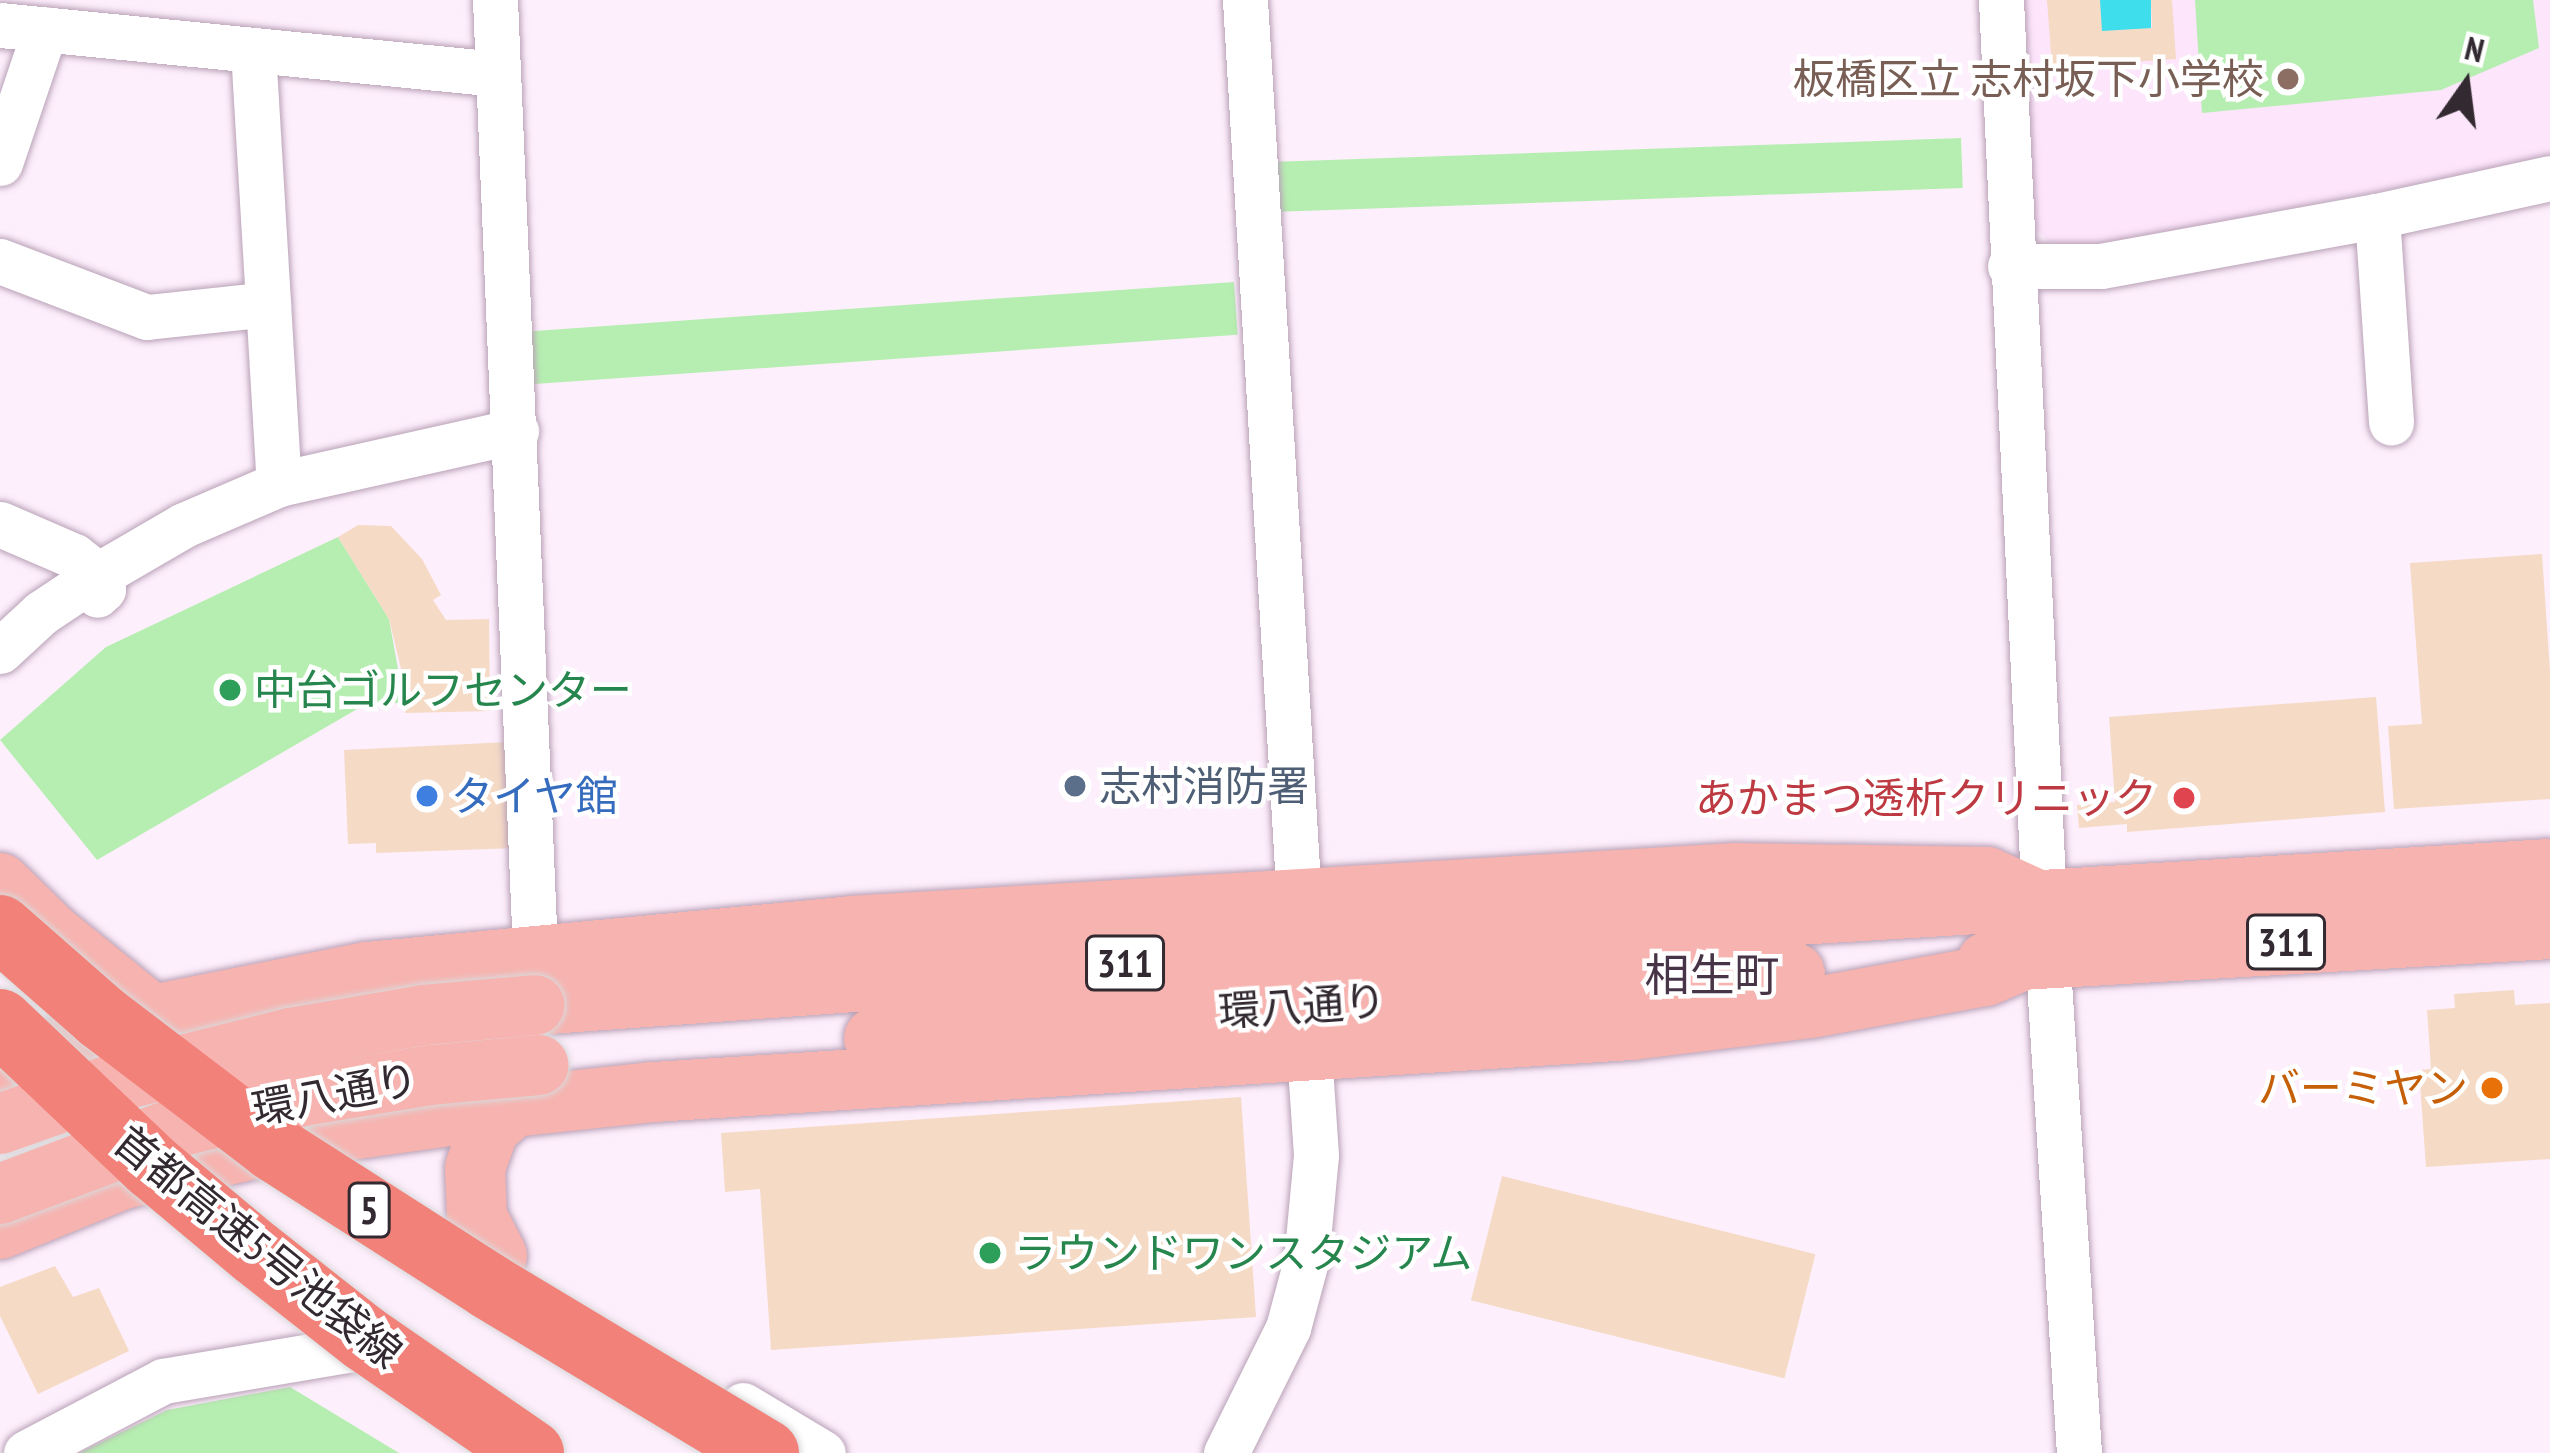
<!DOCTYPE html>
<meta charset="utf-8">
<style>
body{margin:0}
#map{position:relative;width:2550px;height:1453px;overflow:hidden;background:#feeffd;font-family:"PT Sans Narrow","Noto Sans JP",sans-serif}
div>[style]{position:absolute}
.built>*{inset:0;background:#fde5fc}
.green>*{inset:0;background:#b6eeb1;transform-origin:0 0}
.water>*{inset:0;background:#3fdeed;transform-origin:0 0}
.building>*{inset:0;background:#f5dac6;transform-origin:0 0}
.roads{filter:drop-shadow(0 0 3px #b9a2b7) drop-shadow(0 0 3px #b9a2b7)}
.minor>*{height:45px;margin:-22.5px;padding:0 22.5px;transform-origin:22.5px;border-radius:22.5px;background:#fff}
.major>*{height:60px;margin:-30px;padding:0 30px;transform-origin:30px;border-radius:30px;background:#f7b3af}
.bridges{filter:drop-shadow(0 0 3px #dad8da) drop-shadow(0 0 3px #dad8da)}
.major-bridge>*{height:60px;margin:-30px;padding:0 30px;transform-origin:30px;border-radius:30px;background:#f7b3af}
.highway-bridge>*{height:66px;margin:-33px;padding:0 33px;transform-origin:33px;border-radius:33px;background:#f18179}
.dots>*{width:33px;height:33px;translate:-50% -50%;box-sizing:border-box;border:6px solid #fff;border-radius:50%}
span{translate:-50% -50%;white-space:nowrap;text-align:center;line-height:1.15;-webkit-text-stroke:9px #fff;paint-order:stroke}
.shield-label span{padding:3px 9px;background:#fff;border:3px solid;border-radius:9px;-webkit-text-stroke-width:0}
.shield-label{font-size:39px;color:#322931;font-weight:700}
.education-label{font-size:42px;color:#785e54}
.right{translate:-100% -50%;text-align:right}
.leisure-label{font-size:42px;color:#27864d}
.left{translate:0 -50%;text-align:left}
.service-label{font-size:42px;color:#4e5e75}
.shop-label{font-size:42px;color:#366cbe}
.health-label{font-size:42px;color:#be3a42}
.street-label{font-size:42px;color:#322931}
.food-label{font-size:42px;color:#c56008}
.neighbourhood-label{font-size:45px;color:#483447}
.north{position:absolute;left:2406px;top:24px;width:120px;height:120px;-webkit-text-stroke:9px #fff;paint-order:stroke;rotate:14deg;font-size:33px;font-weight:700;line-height:48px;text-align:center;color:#322931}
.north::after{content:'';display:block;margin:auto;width:42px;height:54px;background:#322931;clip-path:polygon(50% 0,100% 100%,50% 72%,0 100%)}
</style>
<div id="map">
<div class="built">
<div style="clip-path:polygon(2022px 0,2550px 0,2550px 158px,2110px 243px,2051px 243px,2031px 226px)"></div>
</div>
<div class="green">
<div style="clip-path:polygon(2195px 0,2533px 0,2539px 48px,2441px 90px,2202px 113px)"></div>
<div style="left:1961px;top:138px;width:50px;height:684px;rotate:88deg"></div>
<div style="left:1234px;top:282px;width:53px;height:715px;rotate:86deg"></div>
<div style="clip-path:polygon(338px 537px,389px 619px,404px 702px,359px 708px,97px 860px,0 740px,106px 647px)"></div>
<div style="clip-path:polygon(290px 1387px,399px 1453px,79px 1453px,167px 1410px)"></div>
</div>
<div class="water">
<div style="left:2100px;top:0;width:51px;height:31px"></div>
</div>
<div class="building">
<div style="clip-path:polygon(2047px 0,2100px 0,2102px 31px,2152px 28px,2151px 0,2172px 0,2176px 59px,2052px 67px)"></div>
<div style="clip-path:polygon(358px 525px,391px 526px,422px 559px,441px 595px,433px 600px,446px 620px,489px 619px,490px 711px,405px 713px,403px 677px,389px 619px,338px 537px)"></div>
<div style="clip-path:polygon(2542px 554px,2550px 671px,2550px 799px,2394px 809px,2388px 726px,2422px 724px,2410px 563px)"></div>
<div style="clip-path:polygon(2376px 697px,2385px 812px,2127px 832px,2127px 824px,2079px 828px,2077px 805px,2115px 802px,2109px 717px)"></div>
<div style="clip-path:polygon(509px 742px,514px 848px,376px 853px,376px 843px,348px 844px,344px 750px)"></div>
<div style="clip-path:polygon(2514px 990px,2515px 1005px,2550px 1003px,2550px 1159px,2426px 1167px,2419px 1070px,2431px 1069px,2427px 1010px,2455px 1008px,2454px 994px)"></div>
<div style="clip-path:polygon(1241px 1097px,1256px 1317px,771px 1350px,760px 1189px,725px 1192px,721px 1133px)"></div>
<div style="left:1502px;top:1176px;width:323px;height:128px;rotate:14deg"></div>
<div style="clip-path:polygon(55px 1266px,73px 1297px,99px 1288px,129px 1351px,38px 1394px,0 1316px,0 1287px)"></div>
</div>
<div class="roads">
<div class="minor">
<div style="left:495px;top:0;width:953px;rotate:87.59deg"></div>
<div style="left:1245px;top:0;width:903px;rotate:86.57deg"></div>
<div style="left:2001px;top:0;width:904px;rotate:87.27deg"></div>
<div style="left:2044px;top:903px;width:551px;rotate:86.36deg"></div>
<div style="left:0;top:25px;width:500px;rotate:5.62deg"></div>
<div style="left:253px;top:50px;width:435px;rotate:86.6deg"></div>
<div style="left:0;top:163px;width:141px;rotate:-71.4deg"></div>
<div style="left:2377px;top:216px;width:207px;rotate:86.1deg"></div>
<div style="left:0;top:261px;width:157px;rotate:20.9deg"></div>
<div style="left:147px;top:317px;width:122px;rotate:-6.1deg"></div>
<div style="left:2010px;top:266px;width:91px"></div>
<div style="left:2101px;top:266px;width:280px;rotate:-10.3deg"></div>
<div style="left:2377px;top:216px;width:177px;rotate:-12.4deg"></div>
<div style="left:0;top:524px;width:81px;rotate:23.4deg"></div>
<div style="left:74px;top:556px;width:31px;rotate:38deg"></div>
<div style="left:98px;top:575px;width:15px;rotate:70deg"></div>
<div style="left:103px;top:589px;width:8px;rotate:135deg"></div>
<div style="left:0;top:651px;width:56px;rotate:-42.8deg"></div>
<div style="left:41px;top:613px;width:69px;rotate:-33.7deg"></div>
<div style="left:98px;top:575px;width:99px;rotate:-30.2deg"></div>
<div style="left:184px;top:525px;width:103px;rotate:-23.3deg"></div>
<div style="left:279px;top:484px;width:243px;rotate:-12.6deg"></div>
<div style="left:743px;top:1405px;width:93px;rotate:31deg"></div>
<div style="left:26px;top:1453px;width:155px;rotate:-27.7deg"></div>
<div style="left:163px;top:1381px;width:192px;rotate:-9.6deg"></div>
<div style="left:1226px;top:1453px;width:140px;rotate:-63.6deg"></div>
<div style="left:1288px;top:1328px;width:69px;rotate:-75deg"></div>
<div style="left:1306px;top:1261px;width:106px;rotate:-84.6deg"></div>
<div style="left:1316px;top:1155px;width:102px;rotate:-93.9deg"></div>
</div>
<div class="major">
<div style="left:0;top:883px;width:71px;rotate:44.4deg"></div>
<div style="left:51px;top:933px;width:164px;rotate:39deg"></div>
<div style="left:1987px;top:962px;width:564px;rotate:-3.35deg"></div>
<div style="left:535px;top:1005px;width:1183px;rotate:-4.12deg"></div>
<div style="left:1715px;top:920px;width:837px;rotate:-3.5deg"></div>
<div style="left:874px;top:1038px;width:923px;rotate:-4.04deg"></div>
<div style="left:0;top:1069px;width:161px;rotate:-19.6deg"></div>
<div style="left:152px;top:1015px;width:219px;rotate:-11.3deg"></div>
<div style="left:367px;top:972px;width:485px;rotate:-5.4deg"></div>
<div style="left:850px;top:926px;width:887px;rotate:-3.43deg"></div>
<div style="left:1735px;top:873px;width:252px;rotate:0.9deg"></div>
<div style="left:1987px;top:877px;width:63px;rotate:24.5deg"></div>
<div style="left:0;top:1229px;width:133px;rotate:-22.1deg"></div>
<div style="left:123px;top:1179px;width:196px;rotate:-13deg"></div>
<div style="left:314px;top:1135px;width:201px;rotate:-8deg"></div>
<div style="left:513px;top:1107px;width:142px;rotate:-6.1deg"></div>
<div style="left:654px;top:1092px;width:979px;rotate:-3.63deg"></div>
<div style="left:1631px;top:1030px;width:181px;rotate:-7deg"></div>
<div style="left:1811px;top:1008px;width:178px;rotate:-10.4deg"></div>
<div style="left:1986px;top:976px;width:40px;rotate:-23.4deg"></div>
<div style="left:497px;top:1256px;width:44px;rotate:-117.1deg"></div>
<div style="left:477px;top:1217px;width:49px;rotate:-92.3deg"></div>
<div style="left:475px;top:1168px;width:42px;rotate:-70.7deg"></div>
<div style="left:489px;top:1128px;width:32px;rotate:-41deg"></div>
</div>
</div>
<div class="bridges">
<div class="major-bridge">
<div style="left:0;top:1124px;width:135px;rotate:-19.5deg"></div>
<div style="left:127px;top:1079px;width:168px;rotate:-14.1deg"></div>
<div style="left:290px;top:1038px;width:136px;rotate:-9.7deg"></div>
<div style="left:424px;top:1015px;width:111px;rotate:-5.1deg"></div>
<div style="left:0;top:1194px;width:190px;rotate:-20.6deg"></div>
<div style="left:178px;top:1127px;width:129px;rotate:-13.9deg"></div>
<div style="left:303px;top:1096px;width:130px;rotate:-9.3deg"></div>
<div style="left:431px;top:1075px;width:108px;rotate:-5.3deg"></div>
</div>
<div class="highway-bridge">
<div style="left:0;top:928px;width:133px;rotate:41.3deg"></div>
<div style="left:100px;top:1016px;width:218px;rotate:37.3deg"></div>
<div style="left:273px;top:1148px;width:258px;rotate:32.6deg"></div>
<div style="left:490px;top:1287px;width:322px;rotate:31deg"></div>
<div style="left:0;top:1022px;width:211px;rotate:43.5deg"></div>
<div style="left:153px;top:1167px;width:134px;rotate:39.9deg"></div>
<div style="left:256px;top:1253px;width:137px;rotate:38.2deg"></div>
<div style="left:364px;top:1338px;width:203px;rotate:34.6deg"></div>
</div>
</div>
<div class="dots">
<div style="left:2288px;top:79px;background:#8d6e63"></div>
<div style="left:230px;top:690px;background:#2e9e5b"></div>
<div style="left:1075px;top:786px;background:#5c6f8a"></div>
<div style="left:427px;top:796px;background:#3f7fe0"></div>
<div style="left:2184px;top:798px;background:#e0444e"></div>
<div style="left:2492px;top:1088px;background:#e8710a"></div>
<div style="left:990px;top:1253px;background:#2e9e5b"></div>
</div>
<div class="shield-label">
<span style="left:2286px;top:942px">311</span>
<span style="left:1125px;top:963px">311</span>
<span style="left:369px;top:1210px">5</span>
</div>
<div class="education-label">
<span class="right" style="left:2264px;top:79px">板橋区立 志村坂下小学校</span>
</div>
<div class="leisure-label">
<span class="left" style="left:254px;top:690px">中台ゴルフセンター</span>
<span class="left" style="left:1014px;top:1253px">ラウンドワンスタジアム</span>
</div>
<div class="service-label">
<span class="left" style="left:1099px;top:786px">志村消防署</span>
</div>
<div class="shop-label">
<span class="left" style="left:451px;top:796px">タイヤ館</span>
</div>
<div class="health-label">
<span class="right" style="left:2157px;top:798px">あかまつ透析クリニック</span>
</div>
<div class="street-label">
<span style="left:1302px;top:1006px;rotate:-4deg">環八通り</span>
<span style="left:335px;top:1094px;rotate:-11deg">環八通り</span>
<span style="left:258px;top:1247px;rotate:39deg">首都高速5号池袋線</span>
</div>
<div class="food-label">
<span class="right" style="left:2468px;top:1088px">バーミヤン</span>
</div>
<div class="neighbourhood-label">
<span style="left:1712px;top:975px">相生町</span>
</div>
<div class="north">N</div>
</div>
